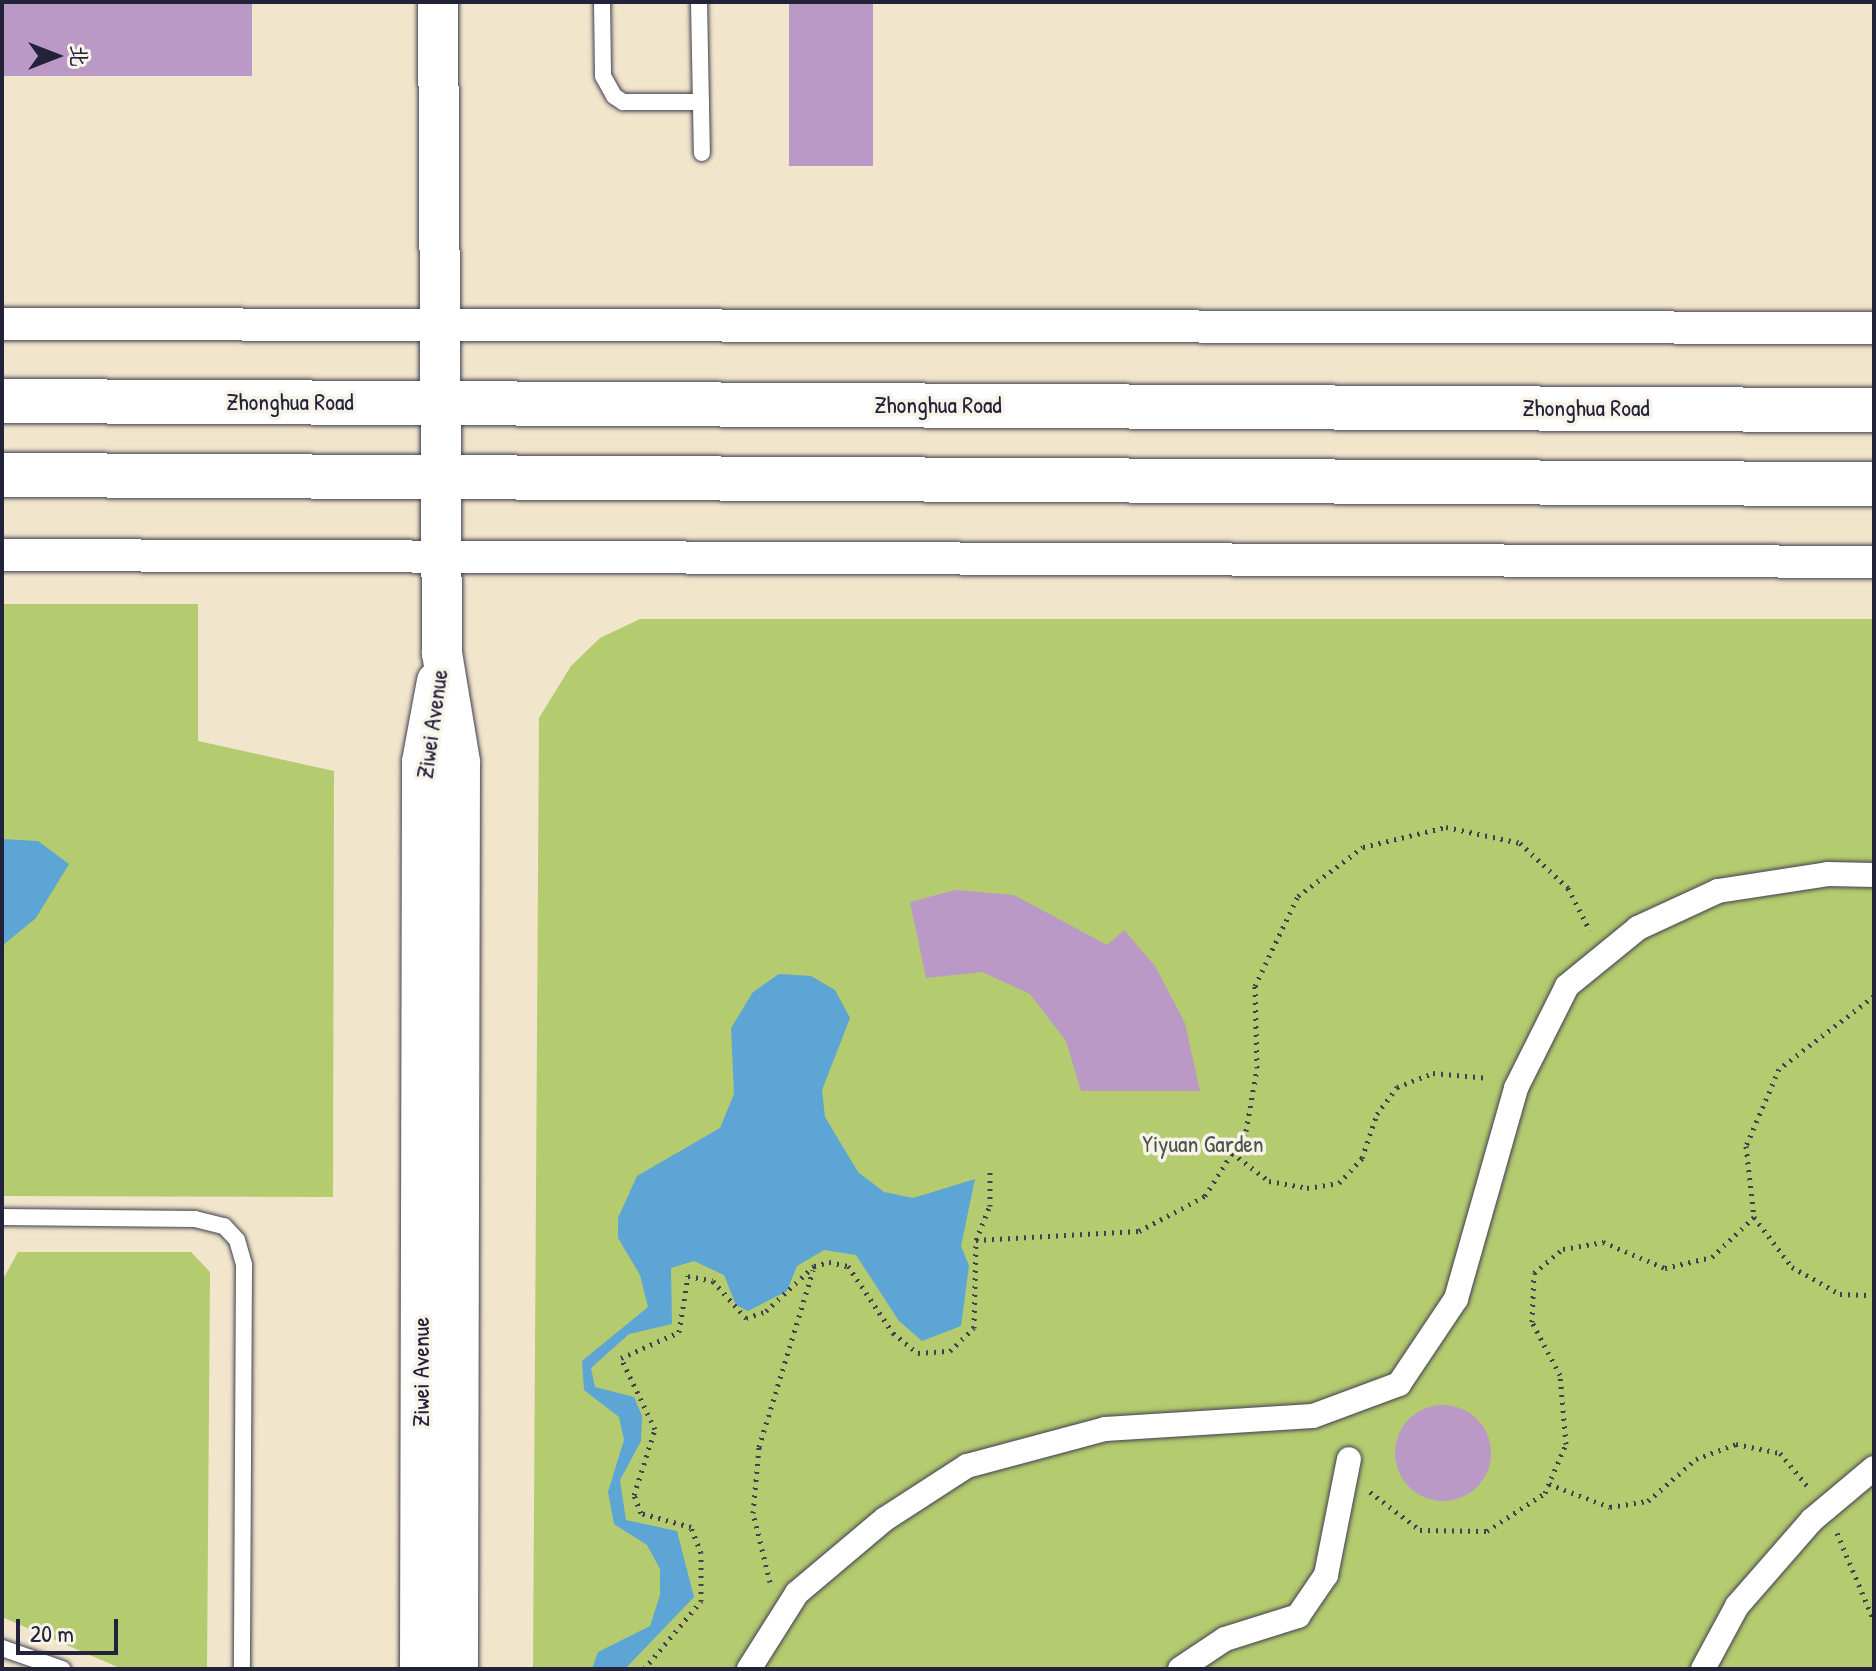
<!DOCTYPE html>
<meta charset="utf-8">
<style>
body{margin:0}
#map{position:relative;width:1876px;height:1671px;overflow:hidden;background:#f1e5cb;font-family:"Patrick Hand","LXGW WenKai TC",sans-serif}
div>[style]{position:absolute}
.green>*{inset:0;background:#b5cb6f}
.water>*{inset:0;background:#5da5d4}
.building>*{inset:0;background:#bb99c6;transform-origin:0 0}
.round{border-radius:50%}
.path>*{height:5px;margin-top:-2.5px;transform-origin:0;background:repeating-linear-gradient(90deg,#413f51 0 2px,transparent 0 8px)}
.roads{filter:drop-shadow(0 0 2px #413f51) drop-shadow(0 0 2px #413f51)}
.service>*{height:16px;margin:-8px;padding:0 8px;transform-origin:8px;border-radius:8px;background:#fff}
.pedestrian>*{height:24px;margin:-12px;padding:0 12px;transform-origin:12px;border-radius:12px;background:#fff}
.minor>*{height:32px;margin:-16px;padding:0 16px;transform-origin:16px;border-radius:16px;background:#fff}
.tertiary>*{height:40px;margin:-20px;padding:0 20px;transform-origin:20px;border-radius:20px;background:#fff}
.trunk>*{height:44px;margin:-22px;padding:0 22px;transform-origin:22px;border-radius:22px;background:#fff}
span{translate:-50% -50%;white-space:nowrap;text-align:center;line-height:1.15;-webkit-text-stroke:7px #f7f3e8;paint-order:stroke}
.street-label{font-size:24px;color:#22223b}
.park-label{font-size:24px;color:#4e554b}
.frame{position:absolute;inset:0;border:4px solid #22223b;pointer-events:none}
.north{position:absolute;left:16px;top:16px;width:80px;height:80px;-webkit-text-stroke:6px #f7f3e8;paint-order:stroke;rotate:90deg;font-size:22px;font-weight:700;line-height:32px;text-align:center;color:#22223b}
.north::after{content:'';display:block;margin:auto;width:28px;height:36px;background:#22223b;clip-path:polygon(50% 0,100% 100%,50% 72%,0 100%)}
.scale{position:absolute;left:16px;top:1619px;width:102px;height:36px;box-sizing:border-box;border:4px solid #22223b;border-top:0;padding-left:10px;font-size:24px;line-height:28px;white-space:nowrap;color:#22223b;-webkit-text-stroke:6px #f7f3e8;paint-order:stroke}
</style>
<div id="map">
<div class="green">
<div style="clip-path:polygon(2px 604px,198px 604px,198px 741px,334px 771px,333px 1197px,2px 1196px)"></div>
<div style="clip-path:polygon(640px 619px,1874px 619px,1874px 1669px,533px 1669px,539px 718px,571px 666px,600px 638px)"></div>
<div style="clip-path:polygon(18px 1252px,191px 1252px,210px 1272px,207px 1669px,122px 1669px,2px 1617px,2px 1281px)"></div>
</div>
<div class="water">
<div style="clip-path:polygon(2px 839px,38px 841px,69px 864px,36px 918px,2px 946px)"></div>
<div style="clip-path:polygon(779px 974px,811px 976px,835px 990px,850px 1018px,822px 1090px,825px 1117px,858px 1172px,884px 1192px,913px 1198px,975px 1179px,961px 1246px,969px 1266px,961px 1326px,922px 1341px,899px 1321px,856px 1255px,824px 1250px,797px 1266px,787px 1291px,748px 1311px,736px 1305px,724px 1275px,694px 1261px,671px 1268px,672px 1324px,629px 1334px,591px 1368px,595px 1387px,634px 1397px,642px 1416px,641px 1441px,620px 1480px,626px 1520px,677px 1531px,694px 1597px,625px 1669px,592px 1669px,598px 1652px,650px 1626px,660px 1595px,660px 1569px,647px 1545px,614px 1524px,608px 1492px,624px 1440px,619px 1417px,584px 1390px,582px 1361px,648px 1307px,640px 1275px,618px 1238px,618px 1218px,637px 1176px,720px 1128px,734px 1094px,731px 1028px,753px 992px)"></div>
</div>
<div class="building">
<div style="left:2px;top:2px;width:250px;height:74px"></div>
<div style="left:789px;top:2px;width:84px;height:164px"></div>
<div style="clip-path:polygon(955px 890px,1014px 895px,1107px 945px,1124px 930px,1155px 966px,1185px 1023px,1200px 1091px,1081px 1091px,1066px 1041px,1030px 994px,982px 972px,926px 978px,910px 902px)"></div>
<div class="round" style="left:1395px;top:1405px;width:96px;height:96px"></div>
</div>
<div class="path">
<div style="left:1874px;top:996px;width:120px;rotate:142.5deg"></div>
<div style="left:1779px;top:1069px;width:84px;rotate:113.2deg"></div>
<div style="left:1746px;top:1146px;width:71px;rotate:83.6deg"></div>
<div style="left:1754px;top:1217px;width:63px;rotate:52.8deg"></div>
<div style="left:1792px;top:1267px;width:55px;rotate:29.4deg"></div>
<div style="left:1840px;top:1294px;width:34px;rotate:2deg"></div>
<div style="left:1232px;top:1153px;width:46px;rotate:37.1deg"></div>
<div style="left:1269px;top:1181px;width:39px;rotate:10deg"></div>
<div style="left:1307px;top:1188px;width:32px;rotate:-9deg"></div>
<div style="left:1339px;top:1183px;width:34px;rotate:-47deg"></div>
<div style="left:1362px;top:1158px;width:46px;rotate:-71.2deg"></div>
<div style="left:1377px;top:1114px;width:34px;rotate:-53deg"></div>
<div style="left:1397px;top:1087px;width:39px;rotate:-21deg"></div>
<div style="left:1433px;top:1073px;width:56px;rotate:5.1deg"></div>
<div style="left:976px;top:1240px;width:163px;rotate:-3.2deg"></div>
<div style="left:1139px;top:1231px;width:75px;rotate:-27.9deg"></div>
<div style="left:1205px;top:1196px;width:77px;rotate:-57.8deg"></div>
<div style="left:1246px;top:1131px;width:64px;rotate:-80.1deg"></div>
<div style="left:1257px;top:1068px;width:82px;rotate:-91.4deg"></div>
<div style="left:1255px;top:986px;width:100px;rotate:-64.5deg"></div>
<div style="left:1298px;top:896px;width:81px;rotate:-37deg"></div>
<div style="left:1363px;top:847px;width:85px;rotate:-13.5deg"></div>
<div style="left:1446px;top:827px;width:76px;rotate:12.2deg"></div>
<div style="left:1520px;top:843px;width:66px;rotate:43.2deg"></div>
<div style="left:1568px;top:888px;width:48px;rotate:62.9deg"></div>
<div style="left:1549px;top:1484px;width:65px;rotate:20.7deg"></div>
<div style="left:1610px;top:1507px;width:38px;rotate:-9deg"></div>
<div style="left:1648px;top:1501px;width:64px;rotate:-41.2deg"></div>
<div style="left:1696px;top:1459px;width:43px;rotate:-20.6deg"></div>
<div style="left:1736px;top:1444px;width:45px;rotate:11.6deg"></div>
<div style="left:1780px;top:1453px;width:45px;rotate:50.4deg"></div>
<div style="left:1370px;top:1492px;width:63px;rotate:37.2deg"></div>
<div style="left:1420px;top:1530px;width:67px;rotate:0.9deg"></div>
<div style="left:1487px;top:1531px;width:69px;rotate:-33.2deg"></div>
<div style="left:1545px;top:1493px;width:53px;rotate:-66.8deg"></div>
<div style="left:1566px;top:1444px;width:69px;rotate:-95deg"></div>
<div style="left:1560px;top:1375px;width:60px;rotate:-117.8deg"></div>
<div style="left:1532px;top:1322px;width:49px;rotate:-87.7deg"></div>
<div style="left:1534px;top:1273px;width:38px;rotate:-40deg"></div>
<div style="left:1563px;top:1249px;width:41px;rotate:-9.9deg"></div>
<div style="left:1603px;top:1242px;width:67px;rotate:22.8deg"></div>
<div style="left:1665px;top:1268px;width:48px;rotate:-13.2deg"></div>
<div style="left:1712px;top:1257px;width:58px;rotate:-43.6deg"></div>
<div style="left:1837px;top:1533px;width:95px;rotate:67.2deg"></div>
<div style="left:770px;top:1582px;width:71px;rotate:-103.8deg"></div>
<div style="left:753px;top:1513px;width:66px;rotate:-84.8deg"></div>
<div style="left:759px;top:1447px;width:185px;rotate:-73deg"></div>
<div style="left:644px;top:1669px;width:89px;rotate:-50deg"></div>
<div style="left:701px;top:1601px;width:48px;rotate:-90deg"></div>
<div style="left:701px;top:1553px;width:28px;rotate:-111deg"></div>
<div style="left:691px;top:1527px;width:52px;rotate:-164.4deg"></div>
<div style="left:641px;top:1513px;width:19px;rotate:-111deg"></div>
<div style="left:634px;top:1495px;width:69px;rotate:-72.3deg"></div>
<div style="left:655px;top:1429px;width:79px;rotate:-115.6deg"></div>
<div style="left:621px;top:1358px;width:64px;rotate:-24.1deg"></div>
<div style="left:679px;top:1332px;width:57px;rotate:-80.9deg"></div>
<div style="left:688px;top:1276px;width:25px;rotate:11deg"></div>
<div style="left:713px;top:1281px;width:50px;rotate:48.3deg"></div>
<div style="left:746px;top:1318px;width:21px;rotate:-19deg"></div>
<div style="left:766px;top:1311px;width:66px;rotate:-43.2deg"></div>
<div style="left:814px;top:1266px;width:16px;rotate:-15deg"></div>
<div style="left:829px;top:1262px;width:19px;rotate:12deg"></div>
<div style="left:848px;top:1266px;width:81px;rotate:56.1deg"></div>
<div style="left:893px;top:1333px;width:32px;rotate:39deg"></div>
<div style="left:918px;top:1353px;width:32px;rotate:-4deg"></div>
<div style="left:950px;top:1351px;width:33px;rotate:-44deg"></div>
<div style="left:974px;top:1328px;width:88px;rotate:-88.7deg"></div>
<div style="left:976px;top:1240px;width:37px;rotate:-68deg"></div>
<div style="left:990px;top:1206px;width:34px;rotate:-90deg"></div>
</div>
<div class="roads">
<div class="service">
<div style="left:602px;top:2px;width:74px;rotate:89.2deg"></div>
<div style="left:603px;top:76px;width:23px;rotate:61deg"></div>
<div style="left:614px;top:96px;width:11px;rotate:34deg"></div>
<div style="left:623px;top:102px;width:78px"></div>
<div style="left:699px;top:2px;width:151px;rotate:88.9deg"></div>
<div style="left:2px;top:1217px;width:193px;rotate:0.6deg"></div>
<div style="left:195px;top:1219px;width:30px;rotate:14deg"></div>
<div style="left:224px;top:1226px;width:19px;rotate:47deg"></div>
<div style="left:237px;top:1240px;width:26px;rotate:74deg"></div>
<div style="left:244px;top:1265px;width:404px;rotate:90.3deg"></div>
<div style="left:2px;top:1648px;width:64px;rotate:19.3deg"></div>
</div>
<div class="pedestrian">
<div style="left:749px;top:1669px;width:90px;rotate:-57.7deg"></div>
<div style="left:797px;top:1593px;width:115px;rotate:-40.1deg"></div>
<div style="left:885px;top:1519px;width:98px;rotate:-32.9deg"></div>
<div style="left:967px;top:1466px;width:143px;rotate:-15deg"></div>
<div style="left:1105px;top:1429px;width:208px;rotate:-3.6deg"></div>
<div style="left:1313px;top:1416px;width:92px;rotate:-20.4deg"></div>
<div style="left:1399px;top:1384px;width:102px;rotate:-56.2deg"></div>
<div style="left:1456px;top:1299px;width:219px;rotate:-74.1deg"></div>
<div style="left:1516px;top:1088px;width:114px;rotate:-63.4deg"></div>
<div style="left:1567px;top:986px;width:92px;rotate:-39.2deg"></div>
<div style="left:1638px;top:928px;width:88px;rotate:-24.8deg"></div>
<div style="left:1718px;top:891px;width:111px;rotate:-8.8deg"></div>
<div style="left:1828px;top:874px;width:46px;rotate:1.2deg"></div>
<div style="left:1180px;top:1669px;width:54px;rotate:-33.7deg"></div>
<div style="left:1225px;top:1639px;width:77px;rotate:-17.5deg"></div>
<div style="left:1298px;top:1616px;width:50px;rotate:-55.7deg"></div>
<div style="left:1326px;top:1575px;width:118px;rotate:-78.8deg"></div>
<div style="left:1703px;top:1669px;width:72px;rotate:-61.6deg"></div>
<div style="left:1737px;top:1606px;width:114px;rotate:-48.9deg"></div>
<div style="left:1812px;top:1520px;width:81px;rotate:-40deg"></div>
</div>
<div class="minor">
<div style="left:2px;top:324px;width:1872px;rotate:0.12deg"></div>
<div style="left:2px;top:555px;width:1872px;rotate:0.21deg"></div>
</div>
<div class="tertiary">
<div style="left:438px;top:2px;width:651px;rotate:89.65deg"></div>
<div style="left:442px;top:653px;width:110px;rotate:80.6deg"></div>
<div style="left:460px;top:762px;width:907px;rotate:90.13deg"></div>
<div style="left:420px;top:1669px;width:907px;rotate:-89.87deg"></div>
<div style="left:422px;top:762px;width:82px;rotate:-79.5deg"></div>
</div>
<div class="trunk">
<div style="left:2px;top:401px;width:1872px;rotate:0.28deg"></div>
<div style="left:2px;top:475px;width:1872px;rotate:0.28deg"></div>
</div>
</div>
<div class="street-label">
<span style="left:290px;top:402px">Zhonghua Road</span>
<span style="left:938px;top:405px">Zhonghua Road</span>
<span style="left:1586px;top:408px">Zhonghua Road</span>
<span style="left:432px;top:724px;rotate:-82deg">Ziwei Avenue</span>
<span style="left:421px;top:1372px;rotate:-90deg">Ziwei Avenue</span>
</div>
<div class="park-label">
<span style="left:1203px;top:1144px">Yiyuan Garden</span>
</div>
<div class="frame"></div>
<div class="north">北</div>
<div class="scale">20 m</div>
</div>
